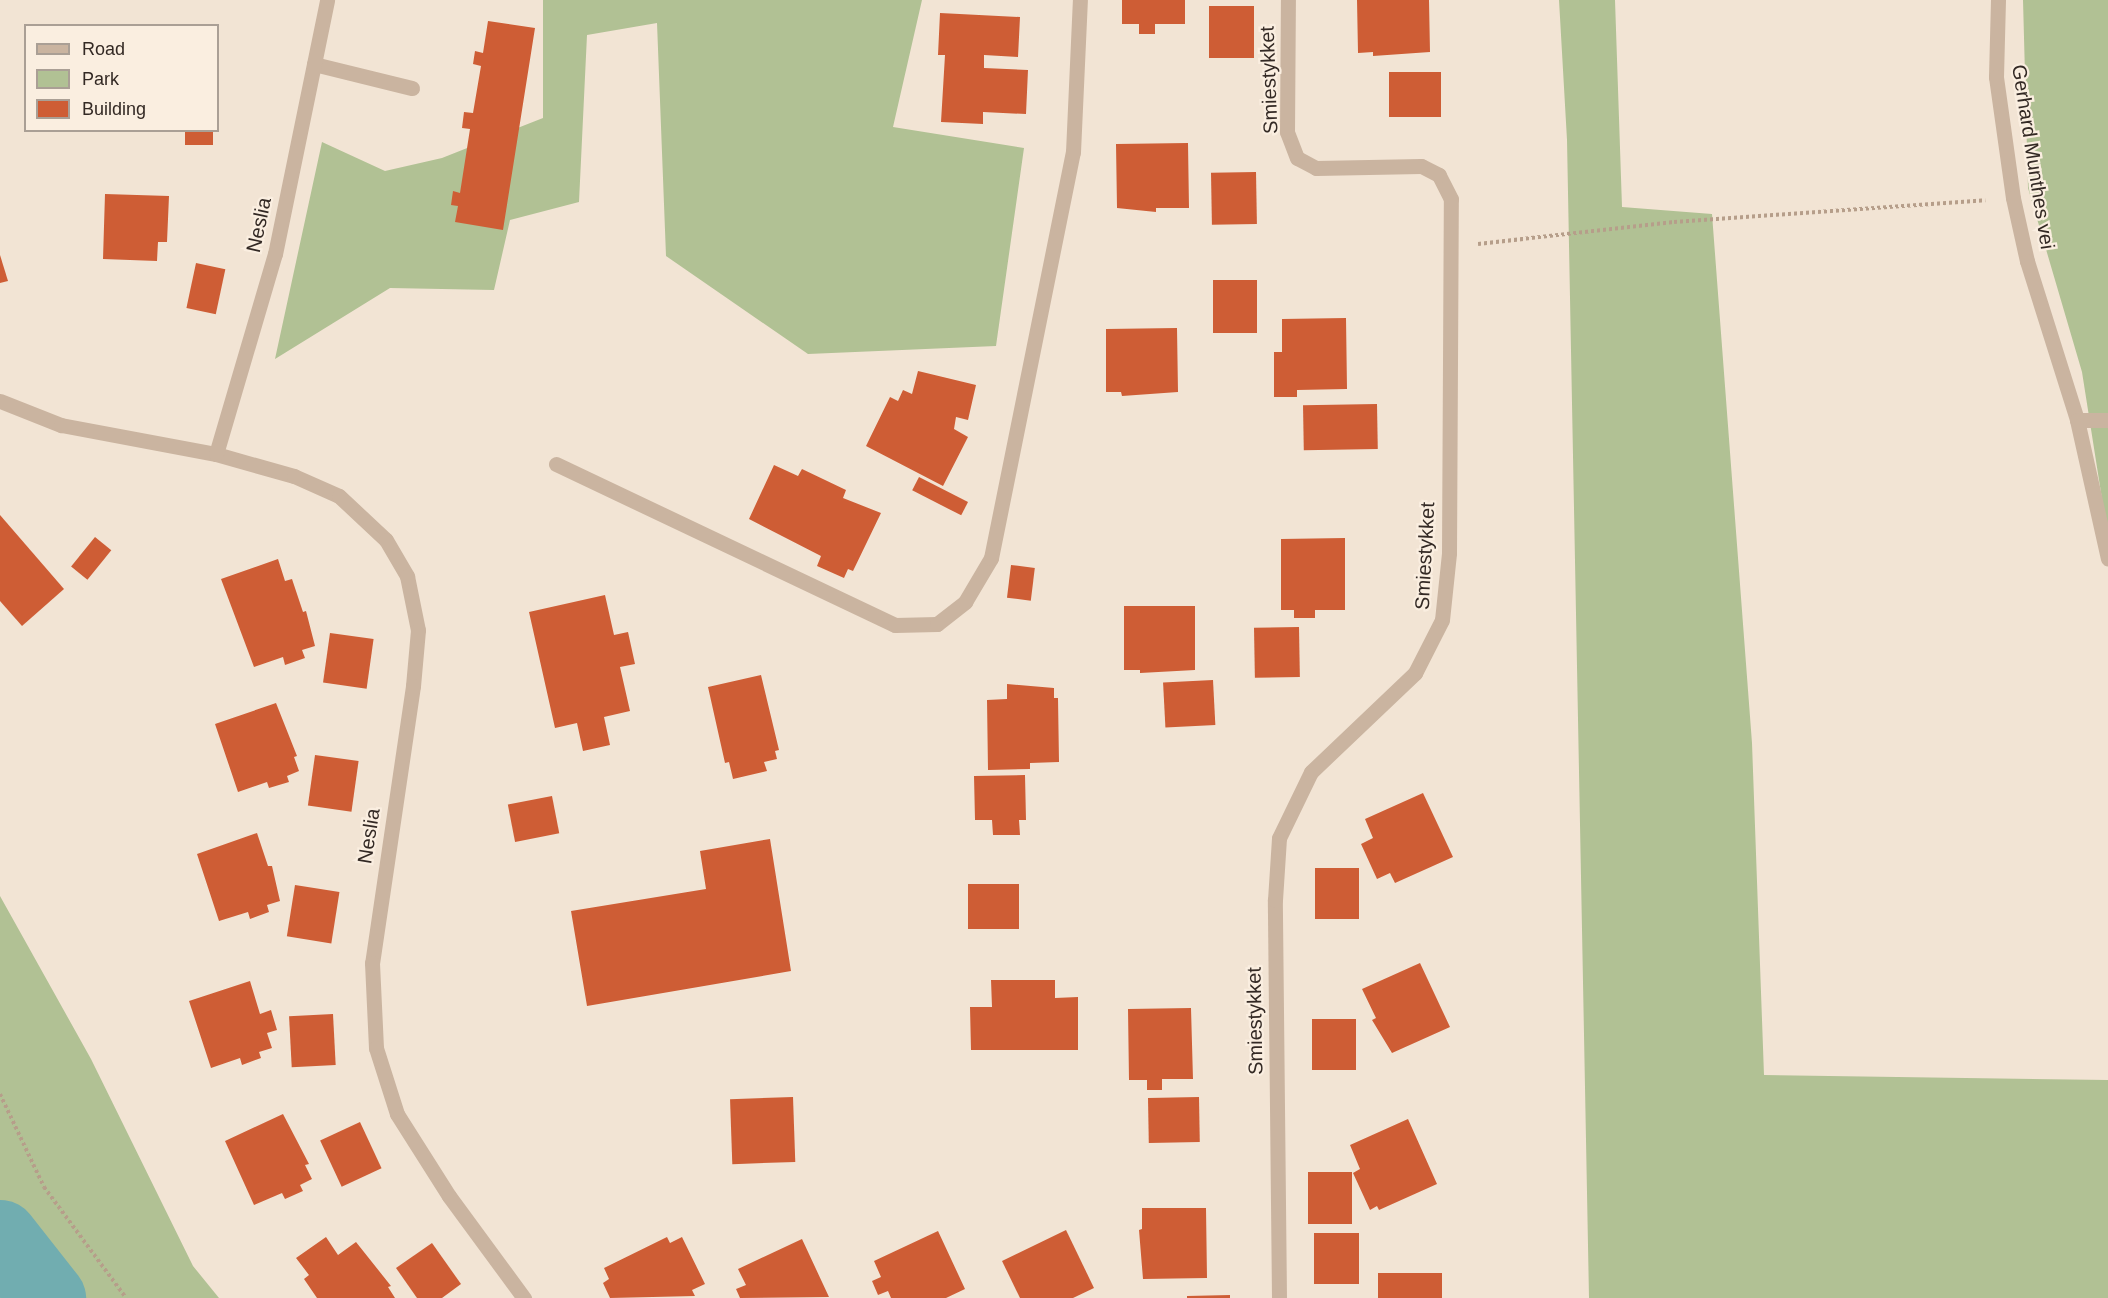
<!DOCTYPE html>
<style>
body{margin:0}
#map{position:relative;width:2108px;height:1298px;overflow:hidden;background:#f2e4d4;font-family:Arial,sans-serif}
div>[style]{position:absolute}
.green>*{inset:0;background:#b1c194}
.river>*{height:75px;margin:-37.5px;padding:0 37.5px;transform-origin:37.5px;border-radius:37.5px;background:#71adb0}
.building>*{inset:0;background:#ce5d35;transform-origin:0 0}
.path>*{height:4px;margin-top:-2px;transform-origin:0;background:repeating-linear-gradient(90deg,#b69e8a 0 3px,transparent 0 6px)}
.service>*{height:15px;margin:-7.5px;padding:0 7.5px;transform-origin:7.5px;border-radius:7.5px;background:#cab4a0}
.minor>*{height:15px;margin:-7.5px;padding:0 7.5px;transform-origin:7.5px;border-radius:7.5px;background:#cab4a0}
span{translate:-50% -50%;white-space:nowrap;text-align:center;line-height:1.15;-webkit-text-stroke:4.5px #faeee0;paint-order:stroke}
.street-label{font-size:20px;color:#332924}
.legend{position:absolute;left:24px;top:24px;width:195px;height:108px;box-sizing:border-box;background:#faeee0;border:2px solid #aa9f95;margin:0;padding:8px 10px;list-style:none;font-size:18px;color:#332924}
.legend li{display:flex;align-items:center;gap:12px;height:30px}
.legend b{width:30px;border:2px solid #aa9f95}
</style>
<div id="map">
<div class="green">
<div style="clip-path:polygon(543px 0,922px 0,893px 127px,1024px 148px,996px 346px,808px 354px,666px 256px,657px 23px,587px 35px,579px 202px,510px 220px,494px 290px,390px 288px,275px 359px,322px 142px,385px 171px,442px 158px,543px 118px)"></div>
<div style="clip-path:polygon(1559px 0,1615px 0,1622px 207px,1712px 214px,1752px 743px,1764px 1075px,2108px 1080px,2108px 1298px,1589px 1298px,1567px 140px)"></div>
<div style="clip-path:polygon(2023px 0,2108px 0,2108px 537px,2082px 372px,2028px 188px)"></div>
<div style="clip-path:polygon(0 896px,91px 1059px,193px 1266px,219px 1298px,0 1298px)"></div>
</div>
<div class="river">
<div style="left:0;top:1237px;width:78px;rotate:51.8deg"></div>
</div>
<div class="building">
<div style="clip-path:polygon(1122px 0,1185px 0,1185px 24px,1155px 24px,1155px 34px,1139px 34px,1139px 24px,1122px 24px)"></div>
<div style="clip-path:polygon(1357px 0,1429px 0,1430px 52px,1373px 56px,1373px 52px,1358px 53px)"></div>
<div style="left:1254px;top:6px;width:52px;height:45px;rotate:90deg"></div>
<div style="clip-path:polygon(940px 13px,1020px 17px,1018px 57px,984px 55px,984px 68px,1028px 70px,1026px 114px,983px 112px,983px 124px,941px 122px,945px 55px,938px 55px)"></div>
<div style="clip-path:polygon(488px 21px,535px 28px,503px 230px,455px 222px,458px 206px,451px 205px,453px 191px,460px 193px,470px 129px,462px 128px,464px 112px,473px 113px,481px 66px,473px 64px,475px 51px,483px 53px)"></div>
<div style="left:1389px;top:72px;width:52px;height:45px"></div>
<div style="left:185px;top:130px;width:28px;height:15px"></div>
<div style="clip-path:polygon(1188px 143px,1189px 208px,1156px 208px,1156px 212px,1117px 208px,1116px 144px)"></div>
<div style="left:1256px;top:172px;width:52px;height:45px;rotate:89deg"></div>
<div style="clip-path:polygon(105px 194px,169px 196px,167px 242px,158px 242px,157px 261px,103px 259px)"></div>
<div style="clip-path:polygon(0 255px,8px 281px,0 283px)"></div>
<div style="left:196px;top:263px;width:30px;height:46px;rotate:12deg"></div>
<div style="left:1213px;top:280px;width:44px;height:53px"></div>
<div style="clip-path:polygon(1346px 318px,1347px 389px,1297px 390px,1297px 397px,1274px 397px,1274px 352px,1282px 352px,1282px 319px)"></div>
<div style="clip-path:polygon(1177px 328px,1178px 392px,1122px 396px,1121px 392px,1106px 392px,1106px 329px)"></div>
<div style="clip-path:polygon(918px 371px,976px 385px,968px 420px,956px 417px,954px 429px,968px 437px,943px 486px,866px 446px,890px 397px,898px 401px,903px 390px,912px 394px)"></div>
<div style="left:1377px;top:404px;width:45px;height:74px;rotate:89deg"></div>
<div style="clip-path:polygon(774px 465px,798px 476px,802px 469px,846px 490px,843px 498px,881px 513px,853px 571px,848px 569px,844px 578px,817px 566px,821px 556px,749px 519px)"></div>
<div style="left:919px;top:477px;width:55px;height:15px;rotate:27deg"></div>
<div style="clip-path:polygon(0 515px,64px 589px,22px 626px,0 601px)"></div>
<div style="left:95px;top:537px;width:21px;height:38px;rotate:39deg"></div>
<div style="clip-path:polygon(1345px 538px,1345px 610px,1315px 610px,1315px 618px,1294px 618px,1294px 610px,1281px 610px,1281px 539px)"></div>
<div style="clip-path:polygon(278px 559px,285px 581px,292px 579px,303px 612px,306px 611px,315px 646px,302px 650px,305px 658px,285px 665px,283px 657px,254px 667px,221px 579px)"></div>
<div style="left:1011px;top:565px;width:24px;height:33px;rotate:7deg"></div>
<div style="clip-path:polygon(605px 595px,614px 635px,628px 632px,635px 664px,620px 667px,630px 711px,604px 717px,610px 745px,583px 751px,577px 723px,555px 728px,529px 612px)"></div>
<div style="clip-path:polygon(1124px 606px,1195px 606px,1195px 670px,1140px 673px,1140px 670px,1124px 670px)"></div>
<div style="left:1299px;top:627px;width:50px;height:45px;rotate:89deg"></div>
<div style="left:330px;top:633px;width:44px;height:50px;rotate:8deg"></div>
<div style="clip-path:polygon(761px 675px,779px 750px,775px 751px,777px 759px,764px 762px,767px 771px,733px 779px,729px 762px,725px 763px,708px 687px)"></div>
<div style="left:1213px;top:680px;width:45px;height:50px;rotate:87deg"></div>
<div style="clip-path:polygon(1007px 684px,1054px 688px,1054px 698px,1058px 698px,1059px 762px,1030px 763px,1030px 769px,988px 770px,987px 700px,1007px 699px)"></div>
<div style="clip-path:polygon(276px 703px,297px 756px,294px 757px,299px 771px,287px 776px,289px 782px,269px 788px,267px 782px,238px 792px,215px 724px)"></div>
<div style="left:315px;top:755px;width:44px;height:51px;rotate:8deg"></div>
<div style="clip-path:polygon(1025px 775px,1026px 820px,1019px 820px,1020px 835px,993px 835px,992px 820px,975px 820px,974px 776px)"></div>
<div style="clip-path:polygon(1423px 793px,1453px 857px,1395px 883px,1390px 873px,1377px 879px,1361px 844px,1373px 838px,1365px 819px)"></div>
<div style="left:552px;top:796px;width:38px;height:45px;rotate:79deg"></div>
<div style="clip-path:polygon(257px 833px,268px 866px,272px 866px,280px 901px,267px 905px,269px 912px,250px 919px,248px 912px,219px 921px,197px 854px)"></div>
<div style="clip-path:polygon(770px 839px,791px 971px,587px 1006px,571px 911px,706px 889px,700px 851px)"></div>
<div style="left:1315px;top:868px;width:44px;height:51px"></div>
<div style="left:968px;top:884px;width:51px;height:45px"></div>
<div style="left:295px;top:885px;width:45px;height:52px;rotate:9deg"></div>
<div style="clip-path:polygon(1420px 963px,1450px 1027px,1392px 1053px,1372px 1020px,1376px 1018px,1362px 989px)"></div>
<div style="clip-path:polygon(991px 980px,1055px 980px,1055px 998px,1078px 997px,1078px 1050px,971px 1050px,970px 1007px,992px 1007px)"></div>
<div style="clip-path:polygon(250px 981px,260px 1014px,271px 1010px,277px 1030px,267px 1033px,272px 1048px,259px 1052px,261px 1058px,242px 1065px,240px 1058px,211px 1068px,189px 1001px)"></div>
<div style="clip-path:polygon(1191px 1008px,1193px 1079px,1162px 1079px,1162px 1090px,1147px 1090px,1147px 1080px,1129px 1080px,1128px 1009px)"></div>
<div style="left:333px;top:1014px;width:51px;height:44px;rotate:87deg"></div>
<div style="left:1312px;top:1019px;width:44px;height:51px"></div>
<div style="left:793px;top:1097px;width:65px;height:63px;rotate:88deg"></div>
<div style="left:1199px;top:1097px;width:45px;height:51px;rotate:89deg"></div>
<div style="clip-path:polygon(283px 1114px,309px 1164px,305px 1165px,312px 1179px,300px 1185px,303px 1191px,285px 1199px,282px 1193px,254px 1205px,225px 1141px)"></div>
<div style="clip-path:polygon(1408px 1119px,1437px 1184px,1379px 1210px,1377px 1206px,1370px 1210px,1353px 1173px,1360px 1169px,1350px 1145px)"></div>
<div style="left:360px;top:1122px;width:51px;height:44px;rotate:65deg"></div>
<div style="left:1352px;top:1172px;width:52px;height:44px;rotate:90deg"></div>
<div style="clip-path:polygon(1142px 1208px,1206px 1208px,1207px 1278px,1143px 1279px,1139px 1230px,1142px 1229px)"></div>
<div style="clip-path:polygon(1066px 1230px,1094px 1288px,1073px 1298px,1020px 1298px,1002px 1261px)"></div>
<div style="clip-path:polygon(938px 1231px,965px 1289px,946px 1298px,891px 1298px,888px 1291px,878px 1295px,872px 1281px,881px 1277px,874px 1261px)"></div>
<div style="left:1314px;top:1233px;width:45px;height:51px"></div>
<div style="clip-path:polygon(326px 1237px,338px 1255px,356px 1242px,391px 1286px,388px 1287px,395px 1298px,317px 1298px,304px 1279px,309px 1275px,296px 1258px)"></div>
<div style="clip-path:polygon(667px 1237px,670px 1243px,682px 1237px,705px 1284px,692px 1290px,695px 1296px,610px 1298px,603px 1283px,609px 1279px,604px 1268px)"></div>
<div style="clip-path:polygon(802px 1239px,829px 1297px,740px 1298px,736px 1289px,746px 1285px,738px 1269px)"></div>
<div style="clip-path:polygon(432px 1243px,461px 1284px,442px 1298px,417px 1298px,396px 1268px)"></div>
<div style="left:1442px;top:1273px;width:25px;height:64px;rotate:90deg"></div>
<div style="clip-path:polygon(1230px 1295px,1230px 1298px,1187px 1298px,1187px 1296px)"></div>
</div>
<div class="path">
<div style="left:1478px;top:244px;width:197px;rotate:-6.4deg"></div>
<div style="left:1674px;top:222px;width:312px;rotate:-4deg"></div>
<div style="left:0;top:1094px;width:103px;rotate:64.7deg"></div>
<div style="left:44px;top:1187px;width:138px;rotate:53.5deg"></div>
</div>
<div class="service">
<div style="left:314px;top:64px;width:101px;rotate:13.8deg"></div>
</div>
<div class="minor">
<div style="left:1998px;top:0;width:77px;rotate:91.5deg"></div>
<div style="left:1996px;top:77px;width:122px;rotate:82deg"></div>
<div style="left:2013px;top:198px;width:65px;rotate:77.5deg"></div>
<div style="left:2027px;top:261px;width:167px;rotate:72.5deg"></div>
<div style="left:2077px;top:420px;width:142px;rotate:77.4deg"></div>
<div style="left:0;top:401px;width:66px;rotate:21.5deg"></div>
<div style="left:61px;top:425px;width:158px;rotate:10.6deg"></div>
<div style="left:216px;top:454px;width:81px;rotate:15.8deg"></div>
<div style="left:294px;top:476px;width:49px;rotate:24deg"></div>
<div style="left:339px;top:496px;width:64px;rotate:43.1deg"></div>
<div style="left:386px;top:540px;width:42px;rotate:59.7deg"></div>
<div style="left:407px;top:576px;width:55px;rotate:78.5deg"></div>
<div style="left:418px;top:630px;width:56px;rotate:95.1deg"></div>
<div style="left:413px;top:686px;width:280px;rotate:98.4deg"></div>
<div style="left:372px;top:963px;width:85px;rotate:87.3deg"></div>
<div style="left:376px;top:1048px;width:69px;rotate:72.3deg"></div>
<div style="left:397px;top:1114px;width:97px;rotate:57.6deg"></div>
<div style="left:449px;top:1196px;width:127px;rotate:53.7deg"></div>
<div style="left:2077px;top:420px;width:31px"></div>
<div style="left:216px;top:454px;width:209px;rotate:-73.6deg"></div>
<div style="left:275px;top:254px;width:259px;rotate:-78.4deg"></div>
<div style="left:556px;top:464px;width:375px;rotate:25.4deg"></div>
<div style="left:895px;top:625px;width:42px;rotate:-1.4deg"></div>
<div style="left:937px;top:624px;width:36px;rotate:-38deg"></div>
<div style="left:965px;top:602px;width:51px;rotate:-59.4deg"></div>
<div style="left:991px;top:558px;width:414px;rotate:-78.6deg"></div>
<div style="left:1073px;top:152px;width:152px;rotate:-87.4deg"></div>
<div style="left:1279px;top:1298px;width:398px;rotate:-90.6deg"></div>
<div style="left:1275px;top:900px;width:62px;rotate:-86.3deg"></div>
<div style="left:1279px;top:838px;width:73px;rotate:-64.1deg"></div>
<div style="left:1311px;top:772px;width:144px;rotate:-43.6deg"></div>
<div style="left:1415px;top:673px;width:59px;rotate:-63deg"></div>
<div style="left:1442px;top:620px;width:67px;rotate:-84deg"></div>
<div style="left:1449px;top:553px;width:354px;rotate:-89.7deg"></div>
<div style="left:1451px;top:199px;width:27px;rotate:-117deg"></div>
<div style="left:1439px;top:175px;width:20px;rotate:-153deg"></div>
<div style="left:1421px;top:166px;width:105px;rotate:178.9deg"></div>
<div style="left:1316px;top:168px;width:21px;rotate:-152deg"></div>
<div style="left:1297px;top:158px;width:28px;rotate:-111deg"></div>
<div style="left:1287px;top:132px;width:132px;rotate:-89.6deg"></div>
</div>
<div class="street-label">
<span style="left:1269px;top:80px;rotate:-92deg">Smiestykket</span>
<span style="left:2033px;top:157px;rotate:81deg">Gerhard Munthes vei</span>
<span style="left:259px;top:225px;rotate:-78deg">Neslia</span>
<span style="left:1425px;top:556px;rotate:-87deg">Smiestykket</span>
<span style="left:369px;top:836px;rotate:-81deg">Neslia</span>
<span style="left:1255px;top:1021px;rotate:-91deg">Smiestykket</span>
</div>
<ul class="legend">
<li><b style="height:8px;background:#cab4a0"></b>Road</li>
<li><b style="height:16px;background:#b1c194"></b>Park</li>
<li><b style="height:16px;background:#ce5d35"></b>Building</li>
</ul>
</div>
